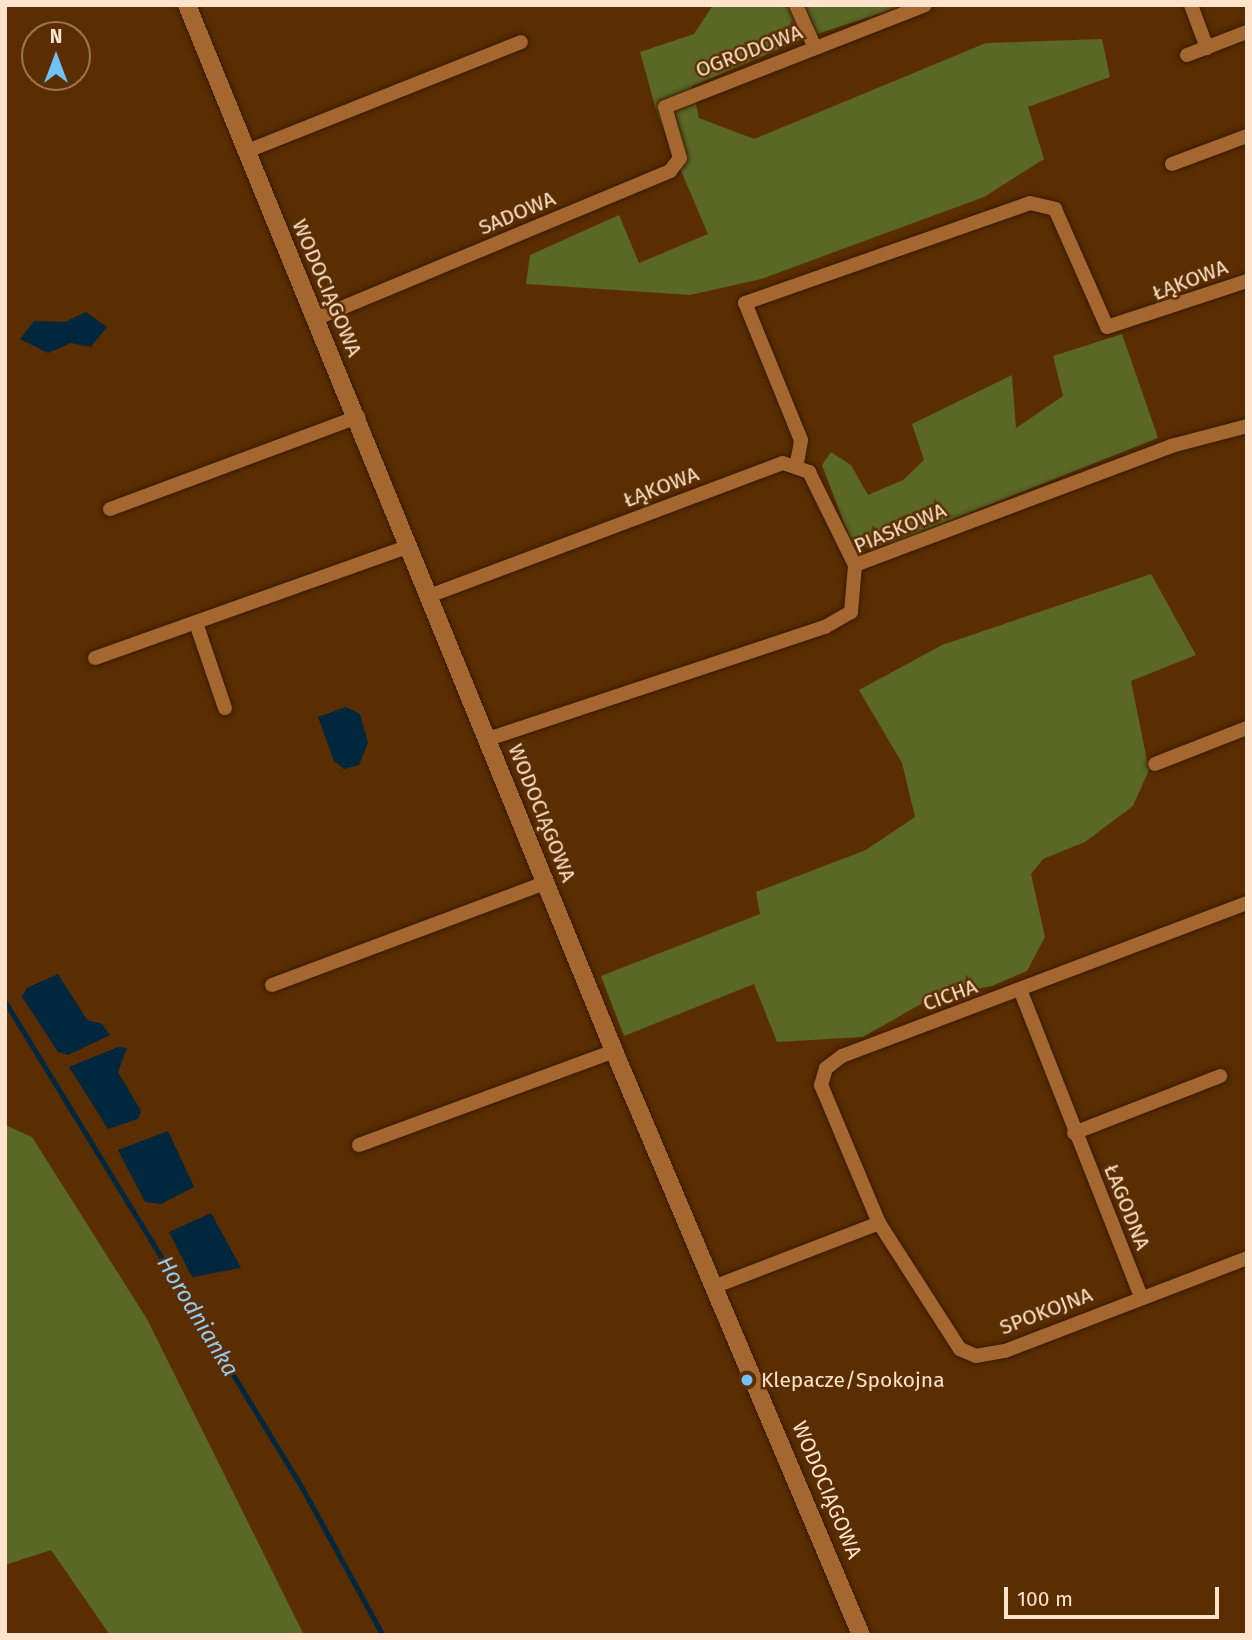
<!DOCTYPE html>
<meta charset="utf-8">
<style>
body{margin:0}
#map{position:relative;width:1252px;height:1640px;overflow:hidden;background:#5a2e00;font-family:"Fira Sans",sans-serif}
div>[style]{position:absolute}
.green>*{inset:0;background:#5a6725}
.water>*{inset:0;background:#00273e}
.stream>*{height:4.5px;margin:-2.25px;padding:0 2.25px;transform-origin:2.25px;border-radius:2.25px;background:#00273e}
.roads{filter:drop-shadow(0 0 2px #381900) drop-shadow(0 0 2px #381900)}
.minor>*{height:14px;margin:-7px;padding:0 7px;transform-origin:7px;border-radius:7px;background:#a56730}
.tertiary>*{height:18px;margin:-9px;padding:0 9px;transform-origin:9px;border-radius:9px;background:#a56730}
.dots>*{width:19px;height:19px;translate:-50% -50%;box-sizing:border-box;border:4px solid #5a2e00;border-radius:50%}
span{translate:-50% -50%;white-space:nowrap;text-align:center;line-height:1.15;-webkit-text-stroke:5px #5a2e00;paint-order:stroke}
.street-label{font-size:21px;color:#ffe3cd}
.poi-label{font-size:21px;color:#ffe3cd}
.left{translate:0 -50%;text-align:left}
.water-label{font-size:23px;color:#94cbf2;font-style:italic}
.frame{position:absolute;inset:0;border:7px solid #ffe3cd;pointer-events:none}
.north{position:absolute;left:21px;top:21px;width:70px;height:70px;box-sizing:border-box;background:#5a2e00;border:2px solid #9c7652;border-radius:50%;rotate:0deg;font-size:19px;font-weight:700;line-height:28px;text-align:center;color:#ffe3cd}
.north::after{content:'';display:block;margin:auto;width:24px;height:32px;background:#72c1f5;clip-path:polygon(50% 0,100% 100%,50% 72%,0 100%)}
.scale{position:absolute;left:1004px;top:1587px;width:215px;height:32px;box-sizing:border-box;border:4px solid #ffe3cd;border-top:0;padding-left:9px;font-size:21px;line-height:24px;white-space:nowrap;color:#ffe3cd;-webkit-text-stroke:5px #5a2e00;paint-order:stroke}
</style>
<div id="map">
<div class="green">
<div style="clip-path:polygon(713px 5px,906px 5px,805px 38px,692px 86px,699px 118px,754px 139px,986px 43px,1102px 39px,1110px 77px,1028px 107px,1044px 159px,984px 197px,761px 279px,690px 295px,526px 284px,530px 255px,619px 215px,639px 263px,708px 234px,658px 117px,640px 52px,694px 34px)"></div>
<div style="clip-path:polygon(1122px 334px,1158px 438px,901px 540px,871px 549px,850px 539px,822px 465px,831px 452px,851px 465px,868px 495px,903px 480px,924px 460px,912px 424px,1012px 375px,1016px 428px,1063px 396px,1053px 356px)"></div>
<div style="clip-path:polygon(1151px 574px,1196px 655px,1131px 681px,1149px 770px,1133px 806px,1085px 842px,1043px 859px,1031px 874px,1045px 937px,1027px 971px,992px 986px,935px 996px,863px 1037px,777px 1042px,754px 984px,624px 1036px,601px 976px,760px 914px,756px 892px,866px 850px,915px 817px,902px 763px,859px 690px,942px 645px)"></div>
<div style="clip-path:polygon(5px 1125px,32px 1137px,147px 1319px,304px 1635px,110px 1635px,51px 1550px,5px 1565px)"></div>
</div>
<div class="water">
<div style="clip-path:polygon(86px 312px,107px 327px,91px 347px,71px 343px,48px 353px,20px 339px,34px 321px,65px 322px)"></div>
<div style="clip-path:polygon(346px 707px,360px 714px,368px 743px,359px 765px,344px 769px,334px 761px,318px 717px)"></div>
<div style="clip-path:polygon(58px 974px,87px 1020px,102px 1024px,110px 1035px,68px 1055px,58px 1052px,22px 997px,27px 988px)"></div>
<div style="clip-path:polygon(118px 1047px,127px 1048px,118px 1072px,141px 1111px,138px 1119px,108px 1129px,69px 1067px)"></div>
<div style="clip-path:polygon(168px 1131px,194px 1187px,161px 1204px,145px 1202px,118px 1150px)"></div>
<div style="clip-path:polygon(211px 1213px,241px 1268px,192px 1277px,169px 1232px)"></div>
</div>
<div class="stream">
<div style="left:5px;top:1001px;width:570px;rotate:58.57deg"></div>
<div style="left:302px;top:1487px;width:169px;rotate:61.3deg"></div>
</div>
<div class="roads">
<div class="minor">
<div style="left:796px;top:5px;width:47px;rotate:66.2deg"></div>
<div style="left:1191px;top:5px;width:46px;rotate:69.6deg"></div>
<div style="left:1187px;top:55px;width:64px;rotate:-21deg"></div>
<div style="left:245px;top:152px;width:297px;rotate:-21.7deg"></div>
<div style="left:1172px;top:164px;width:80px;rotate:-20.5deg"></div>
<div style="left:315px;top:319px;width:385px;rotate:-22.6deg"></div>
<div style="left:670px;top:171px;width:16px;rotate:-52deg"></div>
<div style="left:680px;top:158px;width:53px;rotate:-106.4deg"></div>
<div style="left:665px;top:107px;width:279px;rotate:-21.4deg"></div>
<div style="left:797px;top:463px;width:23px;rotate:-80deg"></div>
<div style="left:801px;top:440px;width:148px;rotate:-112.2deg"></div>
<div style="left:745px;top:303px;width:302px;rotate:-19.3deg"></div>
<div style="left:1030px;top:203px;width:26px;rotate:13deg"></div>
<div style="left:1055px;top:209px;width:129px;rotate:66.2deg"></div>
<div style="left:1107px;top:327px;width:147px;rotate:-18.2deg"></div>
<div style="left:110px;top:509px;width:265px;rotate:-20.4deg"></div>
<div style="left:429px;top:596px;width:378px;rotate:-20.6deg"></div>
<div style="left:783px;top:463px;width:28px;rotate:19deg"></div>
<div style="left:809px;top:472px;width:104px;rotate:63.7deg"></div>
<div style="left:196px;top:623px;width:90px;rotate:71.2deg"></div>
<div style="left:95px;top:658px;width:334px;rotate:-19.6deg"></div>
<div style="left:488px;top:739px;width:355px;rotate:-18.4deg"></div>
<div style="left:825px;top:627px;width:30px;rotate:-30deg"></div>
<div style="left:851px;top:612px;width:47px;rotate:-85.1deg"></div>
<div style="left:855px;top:565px;width:338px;rotate:-20.6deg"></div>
<div style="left:1171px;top:446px;width:79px;rotate:-14.7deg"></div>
<div style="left:1155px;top:764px;width:99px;rotate:-21.4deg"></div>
<div style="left:1247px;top:903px;width:433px;rotate:159.3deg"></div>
<div style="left:842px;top:1056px;width:20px;rotate:143deg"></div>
<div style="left:826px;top:1068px;width:18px;rotate:106deg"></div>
<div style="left:821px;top:1085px;width:150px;rotate:67.2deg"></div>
<div style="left:879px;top:1223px;width:150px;rotate:57.3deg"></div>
<div style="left:960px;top:1349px;width:17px;rotate:24deg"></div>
<div style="left:976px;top:1356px;width:29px;rotate:-10deg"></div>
<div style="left:1005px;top:1351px;width:259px;rotate:-21deg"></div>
<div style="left:272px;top:985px;width:291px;rotate:-20.5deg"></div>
<div style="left:1021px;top:992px;width:327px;rotate:68.5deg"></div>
<div style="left:1074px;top:1133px;width:157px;rotate:-21.3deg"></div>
<div style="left:359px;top:1145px;width:272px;rotate:-20.2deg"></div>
<div style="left:716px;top:1286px;width:175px;rotate:-21.1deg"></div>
</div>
<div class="tertiary">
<div style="left:187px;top:5px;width:1130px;rotate:67.79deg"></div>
<div style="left:614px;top:1051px;width:634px;rotate:67.07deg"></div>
</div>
</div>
<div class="dots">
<div style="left:747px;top:1380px;background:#72c1f5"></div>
</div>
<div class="street-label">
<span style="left:749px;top:51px;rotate:-21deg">OGRODOWA</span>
<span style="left:517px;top:213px;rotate:-23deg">SADOWA</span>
<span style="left:1190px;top:280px;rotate:-21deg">ŁĄKOWA</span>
<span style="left:327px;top:288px;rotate:67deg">WODOCIĄGOWA</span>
<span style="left:661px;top:487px;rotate:-21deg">ŁĄKOWA</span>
<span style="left:900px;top:528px;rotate:-23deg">PIASKOWA</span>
<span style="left:542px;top:813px;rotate:68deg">WODOCIĄGOWA</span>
<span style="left:950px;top:995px;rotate:-20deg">CICHA</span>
<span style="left:1127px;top:1207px;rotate:68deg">ŁAGODNA</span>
<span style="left:1046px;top:1311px;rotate:-21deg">SPOKOJNA</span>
<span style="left:827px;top:1490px;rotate:67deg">WODOCIĄGOWA</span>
</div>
<div class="poi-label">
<span class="left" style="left:761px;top:1380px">Klepacze/Spokojna</span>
</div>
<div class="water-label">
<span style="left:198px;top:1316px;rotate:59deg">Horodnianka</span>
</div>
<div class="frame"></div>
<div class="north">N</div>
<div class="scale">100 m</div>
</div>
